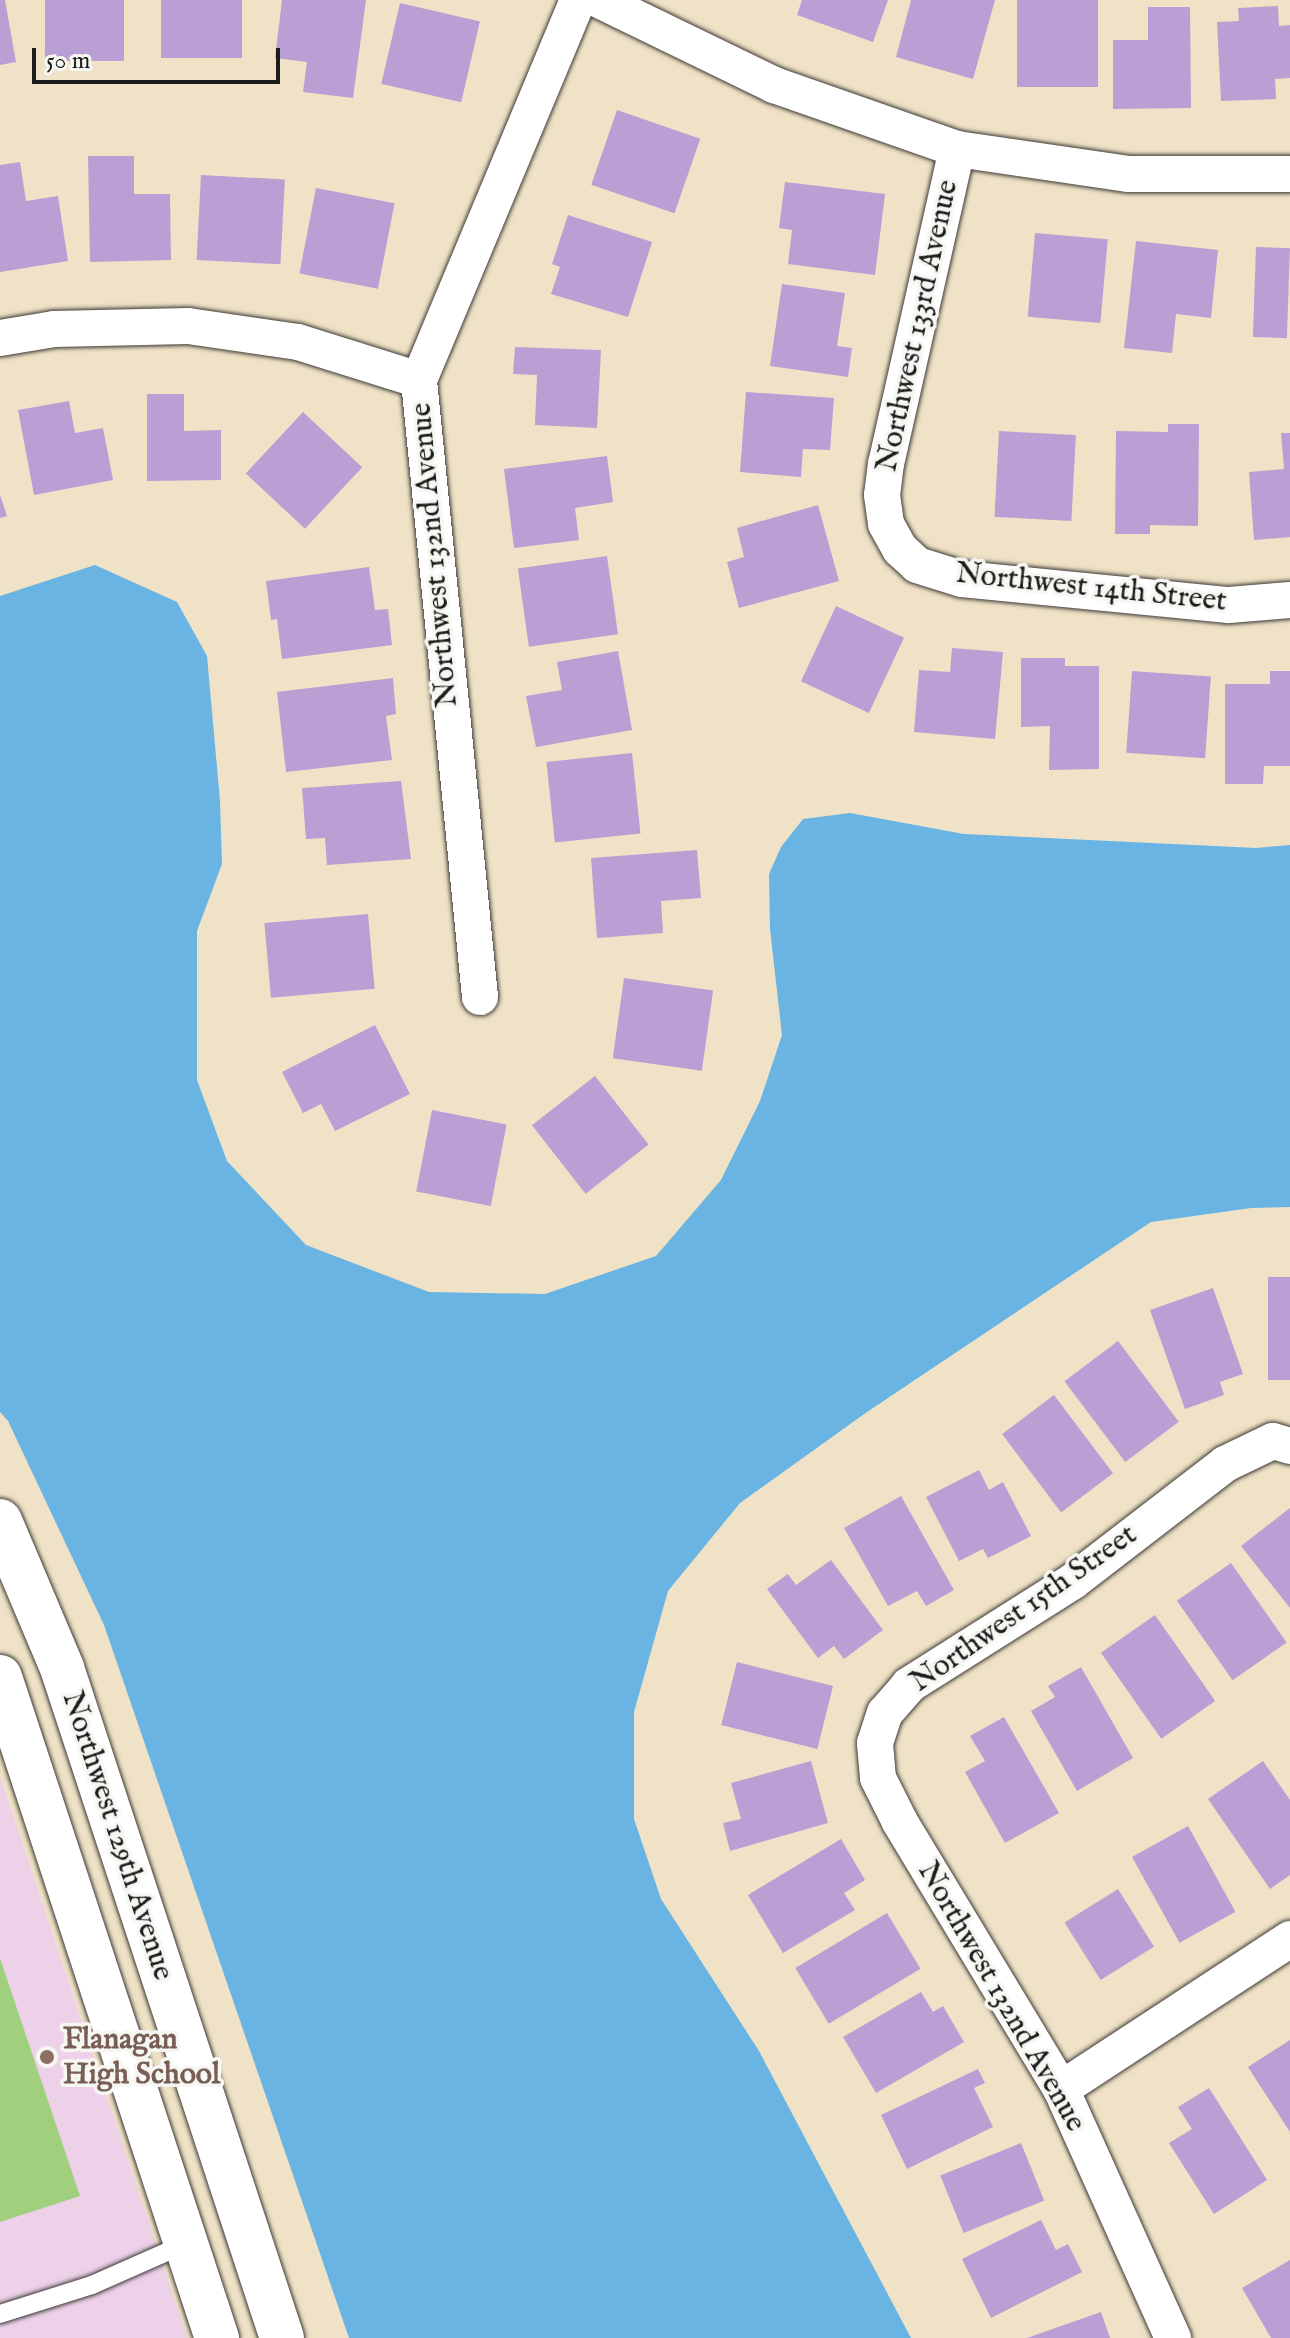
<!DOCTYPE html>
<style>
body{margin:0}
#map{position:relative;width:1290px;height:2338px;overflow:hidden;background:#f0e2c6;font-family:"IM FELL English",serif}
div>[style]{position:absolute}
.built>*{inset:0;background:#edd1e9}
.green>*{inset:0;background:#a0cf7d}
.water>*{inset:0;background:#69b4e2}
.building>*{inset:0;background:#b99fd4;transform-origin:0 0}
.roads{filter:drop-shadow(0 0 2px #3c3a36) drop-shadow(0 0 2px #3c3a36)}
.service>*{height:18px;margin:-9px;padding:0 9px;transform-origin:9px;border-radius:9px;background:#fff}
.minor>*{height:36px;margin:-18px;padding:0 18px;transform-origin:18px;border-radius:18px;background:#fff}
.tertiary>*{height:44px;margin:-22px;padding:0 22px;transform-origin:22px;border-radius:22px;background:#fff}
.dots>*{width:22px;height:22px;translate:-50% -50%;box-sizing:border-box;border:4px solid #f6f6f2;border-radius:50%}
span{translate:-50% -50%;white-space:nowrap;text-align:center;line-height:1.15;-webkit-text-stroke:7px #f6f6f2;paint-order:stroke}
.street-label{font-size:30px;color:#1c1c1c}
.education-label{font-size:30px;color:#785e54;font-weight:700}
.left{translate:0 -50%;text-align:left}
.scale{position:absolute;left:32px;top:48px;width:248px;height:36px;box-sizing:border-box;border:4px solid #1c1c1c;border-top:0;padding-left:10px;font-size:24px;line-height:28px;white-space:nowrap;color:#1c1c1c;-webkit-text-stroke:6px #f6f6f2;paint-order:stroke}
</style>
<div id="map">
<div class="built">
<div style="clip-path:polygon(0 1776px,187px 2338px,0 2338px)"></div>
</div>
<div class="green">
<div style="clip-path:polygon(0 1958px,80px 2196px,0 2222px)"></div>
</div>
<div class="water">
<div style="clip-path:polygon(95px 565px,177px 602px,207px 656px,220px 801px,222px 864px,197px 931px,197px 1080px,227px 1161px,306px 1245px,429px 1292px,545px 1294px,656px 1256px,721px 1180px,760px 1101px,782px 1035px,770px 929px,769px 874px,781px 847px,803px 819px,850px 813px,964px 834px,1256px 848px,1290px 845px,1290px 1207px,1251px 1208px,1151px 1222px,867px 1412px,740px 1503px,668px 1591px,634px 1712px,634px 1819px,661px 1899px,759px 2051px,911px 2338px,349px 2338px,104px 1625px,8px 1421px,0 1412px,0 596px)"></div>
</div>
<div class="building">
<div style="clip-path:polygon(0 0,5px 0,16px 62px,0 65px)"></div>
<div style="left:45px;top:0;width:79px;height:61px"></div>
<div style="left:161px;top:0;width:81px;height:58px"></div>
<div style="clip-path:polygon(282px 0,366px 0,353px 98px,303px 92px,307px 62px,275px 58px)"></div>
<div style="clip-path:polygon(802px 0,888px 0,873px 42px,797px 15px)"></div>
<div style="clip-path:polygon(911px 0,995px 0,973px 79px,896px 57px)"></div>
<div style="left:1017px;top:0;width:81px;height:87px"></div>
<div style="left:400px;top:3px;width:82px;height:83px;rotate:13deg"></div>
<div style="clip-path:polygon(1278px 6px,1279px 26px,1290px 25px,1290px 78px,1275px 79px,1276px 99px,1221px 101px,1217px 22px,1239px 21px,1238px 8px)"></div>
<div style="clip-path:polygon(1148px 7px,1190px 7px,1191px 108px,1113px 109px,1113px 40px,1148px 40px)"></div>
<div style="left:617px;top:110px;width:88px;height:79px;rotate:19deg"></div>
<div style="clip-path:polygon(88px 156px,134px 156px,134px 194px,170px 194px,171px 260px,90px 262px)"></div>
<div style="clip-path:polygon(20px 162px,26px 201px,58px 196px,68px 261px,0 272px,0 165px)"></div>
<div style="left:201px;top:175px;width:84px;height:85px;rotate:3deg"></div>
<div style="clip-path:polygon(785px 182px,885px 194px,875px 275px,788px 264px,792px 230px,779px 228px)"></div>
<div style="left:316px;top:188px;width:80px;height:87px;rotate:11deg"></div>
<div style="clip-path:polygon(568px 215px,652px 242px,628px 317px,551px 294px,560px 267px,552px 264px)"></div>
<div style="left:1035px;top:233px;width:73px;height:84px;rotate:5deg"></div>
<div style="clip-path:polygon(1136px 241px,1218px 250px,1211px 318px,1176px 314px,1172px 353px,1124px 348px)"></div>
<div style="left:1256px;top:247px;width:34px;height:90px;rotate:2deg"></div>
<div style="clip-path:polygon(782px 284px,845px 293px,837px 346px,852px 348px,848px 377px,770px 366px)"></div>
<div style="clip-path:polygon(515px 347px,601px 350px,597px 428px,535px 425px,537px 375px,513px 374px)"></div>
<div style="clip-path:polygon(746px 392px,834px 398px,830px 450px,803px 449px,801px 477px,740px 472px)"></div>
<div style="clip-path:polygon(147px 394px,184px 394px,184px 431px,221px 430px,221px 480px,147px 481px)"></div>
<div style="clip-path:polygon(69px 401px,75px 433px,103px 428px,113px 480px,34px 495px,18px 410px)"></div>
<div style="left:303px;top:412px;width:81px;height:84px;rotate:43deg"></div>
<div style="clip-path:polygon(1168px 424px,1199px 424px,1198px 526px,1150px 525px,1150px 534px,1115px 534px,1116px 431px,1168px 432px)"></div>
<div style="left:999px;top:431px;width:77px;height:86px;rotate:3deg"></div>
<div style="clip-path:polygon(1281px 433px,1290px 433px,1290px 537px,1254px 540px,1249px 472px,1284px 469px)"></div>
<div style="clip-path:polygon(607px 456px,613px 502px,575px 508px,579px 540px,514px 548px,504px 469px)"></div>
<div style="clip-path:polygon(0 495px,7px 516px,0 518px)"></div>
<div style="clip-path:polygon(818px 505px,839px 581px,739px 608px,727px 562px,744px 557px,737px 528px)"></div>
<div style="left:607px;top:556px;width:79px;height:90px;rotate:82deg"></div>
<div style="clip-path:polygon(369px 567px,375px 610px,388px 609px,392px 645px,282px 659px,277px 619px,271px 620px,266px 581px)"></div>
<div style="left:836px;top:606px;width:75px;height:83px;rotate:25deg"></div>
<div style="clip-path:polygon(952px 648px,1003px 652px,995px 739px,914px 732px,919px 670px,950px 672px)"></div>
<div style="clip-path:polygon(618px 651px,632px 730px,536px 747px,526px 696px,562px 690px,557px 662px)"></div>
<div style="clip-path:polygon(1021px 658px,1065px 658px,1065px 666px,1099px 666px,1099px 769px,1049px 770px,1050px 726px,1021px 727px)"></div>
<div style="left:1132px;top:671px;width:79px;height:82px;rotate:4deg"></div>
<div style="clip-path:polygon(1270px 671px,1290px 671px,1290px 766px,1264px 766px,1263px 784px,1225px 784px,1225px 684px,1270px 684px)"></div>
<div style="clip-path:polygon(393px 678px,396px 714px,386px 716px,392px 760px,286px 772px,277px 692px)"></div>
<div style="left:632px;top:753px;width:81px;height:86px;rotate:84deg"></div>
<div style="clip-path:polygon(401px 781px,411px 859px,327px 865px,325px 838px,306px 839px,302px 788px)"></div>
<div style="clip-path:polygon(697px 850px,701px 898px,661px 901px,663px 933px,597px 938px,591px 858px)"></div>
<div style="left:368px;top:914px;width:75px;height:104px;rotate:85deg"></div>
<div style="left:624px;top:978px;width:90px;height:81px;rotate:8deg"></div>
<div style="clip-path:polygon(375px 1025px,410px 1094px,335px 1131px,321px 1104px,303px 1113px,282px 1072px)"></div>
<div style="left:595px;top:1076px;width:87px;height:80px;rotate:52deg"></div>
<div style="left:432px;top:1110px;width:76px;height:83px;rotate:11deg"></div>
<div style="left:1268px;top:1277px;width:22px;height:103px"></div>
<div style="clip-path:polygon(1213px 1288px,1243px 1374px,1220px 1382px,1224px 1395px,1185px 1409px,1150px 1310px)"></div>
<div style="left:1118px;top:1341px;width:101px;height:67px;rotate:53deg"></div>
<div style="left:1054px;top:1395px;width:98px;height:65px;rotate:53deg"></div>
<div style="clip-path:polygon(979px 1470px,989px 1490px,1003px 1482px,1031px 1536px,988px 1558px,983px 1549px,959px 1561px,926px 1497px)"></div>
<div style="clip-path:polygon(901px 1496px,954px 1590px,926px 1606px,917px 1591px,888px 1606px,844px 1528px)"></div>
<div style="clip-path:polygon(1290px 1508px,1290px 1608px,1241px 1546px)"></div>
<div style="clip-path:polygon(831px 1560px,883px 1630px,844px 1659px,834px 1646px,818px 1658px,767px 1589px,788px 1574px,796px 1585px)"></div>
<div style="left:1231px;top:1563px;width:97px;height:66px;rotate:55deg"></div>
<div style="left:1155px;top:1615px;width:105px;height:66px;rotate:55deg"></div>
<div style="left:737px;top:1662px;width:99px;height:65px;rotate:14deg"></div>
<div style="clip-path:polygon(1081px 1667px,1133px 1758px,1077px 1791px,1031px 1711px,1055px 1697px,1048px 1686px)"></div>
<div style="clip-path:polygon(1004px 1717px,1059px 1813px,1005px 1843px,965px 1772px,985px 1761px,970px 1736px)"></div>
<div style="clip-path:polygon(811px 1761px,828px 1823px,730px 1851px,723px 1823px,741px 1819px,731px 1783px)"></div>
<div style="clip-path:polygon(1263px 1761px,1290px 1800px,1290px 1875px,1270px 1889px,1208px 1799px)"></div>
<div style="left:1188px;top:1826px;width:98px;height:64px;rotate:61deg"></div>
<div style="clip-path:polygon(841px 1839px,865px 1880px,844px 1893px,855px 1910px,783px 1953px,748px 1895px)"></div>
<div style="left:1118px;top:1889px;width:68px;height:63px;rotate:58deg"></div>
<div style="left:887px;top:1913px;width:65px;height:107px;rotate:59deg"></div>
<div style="clip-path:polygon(921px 1992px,933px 2012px,943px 2006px,964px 2042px,876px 2093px,843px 2037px)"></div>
<div style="clip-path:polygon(1290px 2040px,1290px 2132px,1248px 2067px)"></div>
<div style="clip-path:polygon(978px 2069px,985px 2083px,974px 2088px,993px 2127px,907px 2169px,881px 2115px)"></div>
<div style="clip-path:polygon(1209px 2088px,1267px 2180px,1214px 2214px,1169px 2143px,1192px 2129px,1178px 2107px)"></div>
<div style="left:1021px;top:2143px;width:62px;height:87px;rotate:68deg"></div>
<div style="clip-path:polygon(1041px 2220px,1056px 2250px,1068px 2244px,1082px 2272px,991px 2318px,962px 2259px)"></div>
<div style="clip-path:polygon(1290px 2260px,1290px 2338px,1271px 2338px,1242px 2288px)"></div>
<div style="clip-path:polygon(1101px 2312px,1110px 2338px,1027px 2338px)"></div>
</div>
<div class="roads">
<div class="service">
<div style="left:0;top:2314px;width:96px;rotate:-17.5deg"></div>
<div style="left:92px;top:2285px;width:102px;rotate:-23.8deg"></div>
</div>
<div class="minor">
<div style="left:599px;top:0;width:195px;rotate:25.9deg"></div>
<div style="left:774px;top:85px;width:194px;rotate:19.3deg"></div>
<div style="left:957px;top:149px;width:174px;rotate:8.3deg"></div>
<div style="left:1129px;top:174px;width:161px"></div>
<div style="left:957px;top:149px;width:322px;rotate:102.7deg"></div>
<div style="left:886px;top:463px;width:32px;rotate:97deg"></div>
<div style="left:882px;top:495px;width:29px;rotate:82deg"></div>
<div style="left:886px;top:524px;width:29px;rotate:61deg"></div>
<div style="left:900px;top:549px;width:23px;rotate:43deg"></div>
<div style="left:917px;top:565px;width:47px;rotate:17.3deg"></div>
<div style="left:962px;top:579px;width:268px;rotate:5.6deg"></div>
<div style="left:1229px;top:605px;width:61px;rotate:-4.7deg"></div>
<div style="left:0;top:338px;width:55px;rotate:-9.5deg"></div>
<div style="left:54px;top:329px;width:134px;rotate:-1.3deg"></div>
<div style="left:188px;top:326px;width:111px;rotate:8.3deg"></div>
<div style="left:298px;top:342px;width:127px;rotate:17.4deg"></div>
<div style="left:480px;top:997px;width:620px;rotate:-95.65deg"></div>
<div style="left:419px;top:380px;width:412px;rotate:-67.3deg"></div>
<div style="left:1061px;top:2089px;width:274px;rotate:-33.2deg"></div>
<div style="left:1173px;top:2338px;width:273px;rotate:-114.2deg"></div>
<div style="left:1061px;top:2089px;width:312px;rotate:-121.1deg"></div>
<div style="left:900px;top:1822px;width:49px;rotate:-116.6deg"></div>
<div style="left:878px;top:1778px;width:35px;rotate:-95deg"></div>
<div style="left:875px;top:1743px;width:32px;rotate:-72deg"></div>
<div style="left:885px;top:1713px;width:37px;rotate:-49deg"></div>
<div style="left:909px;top:1685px;width:193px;rotate:-32.3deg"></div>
<div style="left:1072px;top:1582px;width:193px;rotate:-37.6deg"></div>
<div style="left:1225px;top:1464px;width:53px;rotate:-25.6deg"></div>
<div style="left:1273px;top:1441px;width:18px;rotate:16deg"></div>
</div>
<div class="tertiary">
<div style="left:0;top:1521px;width:160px;rotate:67.1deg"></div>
<div style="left:62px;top:1668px;width:705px;rotate:71.82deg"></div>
<div style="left:0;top:1677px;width:696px;rotate:71.83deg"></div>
</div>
</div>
<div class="dots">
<div style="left:47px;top:2057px;background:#8d6e63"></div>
</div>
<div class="street-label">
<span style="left:918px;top:326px;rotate:-78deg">Northwest 133rd Avenue</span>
<span style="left:435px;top:555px;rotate:-95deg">Northwest 132nd Avenue</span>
<span style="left:1091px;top:588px;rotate:6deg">Northwest 14th Street</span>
<span style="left:1024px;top:1609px;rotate:-35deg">Northwest 15th Street</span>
<span style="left:117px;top:1836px;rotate:72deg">Northwest 129th Avenue</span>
<span style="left:1001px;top:1997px;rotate:60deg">Northwest 132nd Avenue</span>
</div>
<div class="education-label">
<span class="left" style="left:63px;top:2057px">Flanagan<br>High School</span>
</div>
<div class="scale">50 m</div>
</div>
